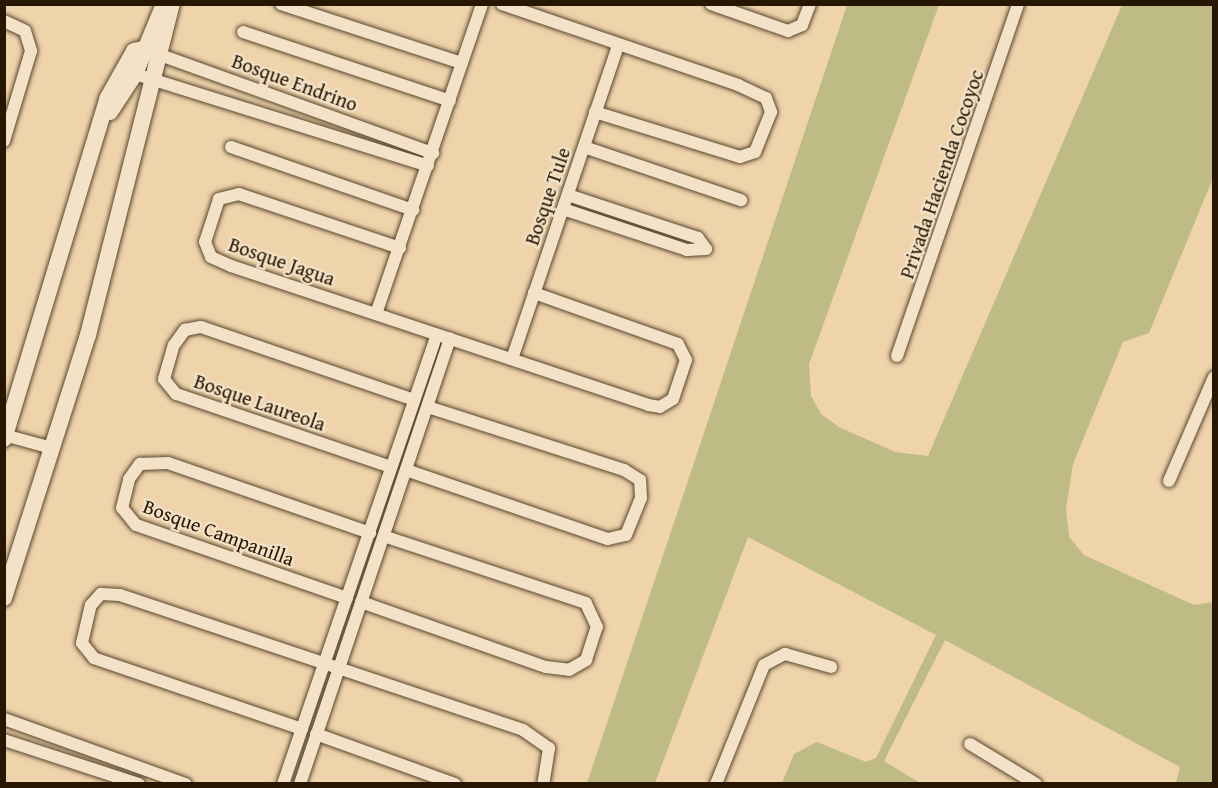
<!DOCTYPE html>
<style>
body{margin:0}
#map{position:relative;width:1218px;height:788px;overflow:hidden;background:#eed3ab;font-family:"Gentium Book Plus",serif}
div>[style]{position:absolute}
.green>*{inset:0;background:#bebb85}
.roads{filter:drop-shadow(0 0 2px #59462c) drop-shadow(0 0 2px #59462c)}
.minor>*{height:12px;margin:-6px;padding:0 6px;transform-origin:6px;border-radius:6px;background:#f4e2c8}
.tertiary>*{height:16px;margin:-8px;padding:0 8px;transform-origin:8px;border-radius:8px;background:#f4e2c8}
span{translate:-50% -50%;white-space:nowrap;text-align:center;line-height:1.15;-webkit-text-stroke:4.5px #f4e2c8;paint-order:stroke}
.street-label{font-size:20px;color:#271702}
.frame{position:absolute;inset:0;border:6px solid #271702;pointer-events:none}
</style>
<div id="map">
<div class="green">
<div style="clip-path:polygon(847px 5px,939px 5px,809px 364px,811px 396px,821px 414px,839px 427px,895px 452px,928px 456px,1122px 5px,1213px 5px,1213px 178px,1149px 333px,1123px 342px,1073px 464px,1066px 509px,1069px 537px,1084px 555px,1194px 605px,1213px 602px,1213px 783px,1176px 783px,1180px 767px,945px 640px,884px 761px,920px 783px,782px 783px,794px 754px,817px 742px,866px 762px,876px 758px,936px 635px,748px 537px,655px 783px,587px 783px)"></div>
</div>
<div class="roads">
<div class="minor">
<div style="left:281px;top:4px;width:190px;rotate:18.1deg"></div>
<div style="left:502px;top:4px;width:250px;rotate:18.9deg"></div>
<div style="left:738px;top:85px;width:31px;rotate:25deg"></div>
<div style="left:766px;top:98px;width:15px;rotate:70deg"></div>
<div style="left:771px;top:112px;width:43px;rotate:111.8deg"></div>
<div style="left:755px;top:152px;width:16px;rotate:162deg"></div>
<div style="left:740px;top:157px;width:152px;rotate:-162.8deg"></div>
<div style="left:711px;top:4px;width:82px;rotate:19.3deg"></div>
<div style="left:788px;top:31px;width:15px;rotate:-23deg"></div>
<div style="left:802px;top:25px;width:22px;rotate:-69deg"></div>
<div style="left:4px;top:21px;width:23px;rotate:25deg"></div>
<div style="left:25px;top:31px;width:21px;rotate:73deg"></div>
<div style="left:31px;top:51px;width:94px;rotate:106.7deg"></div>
<div style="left:243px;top:32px;width:218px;rotate:18.4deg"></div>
<div style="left:152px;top:52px;width:299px;rotate:19.8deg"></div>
<div style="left:135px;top:74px;width:307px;rotate:17.4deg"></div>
<div style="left:231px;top:147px;width:193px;rotate:19.1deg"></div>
<div style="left:584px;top:147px;width:166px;rotate:18.7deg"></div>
<div style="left:563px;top:209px;width:131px;rotate:18.3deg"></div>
<div style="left:687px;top:250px;width:19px;rotate:-3deg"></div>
<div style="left:706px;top:249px;width:14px;rotate:-126deg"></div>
<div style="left:698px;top:238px;width:137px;rotate:-161.7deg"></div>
<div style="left:400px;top:248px;width:170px;rotate:-161.5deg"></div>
<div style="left:239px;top:194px;width:21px;rotate:166deg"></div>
<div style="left:219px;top:199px;width:45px;rotate:108deg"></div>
<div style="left:205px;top:242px;width:16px;rotate:68deg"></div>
<div style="left:211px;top:257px;width:22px;rotate:24deg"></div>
<div style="left:231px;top:266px;width:440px;rotate:18.4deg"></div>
<div style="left:648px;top:405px;width:12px;rotate:9deg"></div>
<div style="left:660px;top:407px;width:15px;rotate:-32deg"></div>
<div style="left:673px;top:399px;width:41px;rotate:-71.6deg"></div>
<div style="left:686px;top:360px;width:18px;rotate:-117deg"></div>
<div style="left:678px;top:344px;width:153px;rotate:-160.5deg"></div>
<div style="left:376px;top:314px;width:328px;rotate:-71.1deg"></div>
<div style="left:897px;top:356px;width:372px;rotate:-71deg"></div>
<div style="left:512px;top:359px;width:331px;rotate:-71.3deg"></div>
<div style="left:4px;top:435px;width:50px;rotate:15.2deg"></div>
<div style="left:391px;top:467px;width:227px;rotate:-161.2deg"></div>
<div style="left:176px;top:394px;width:19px;rotate:-129deg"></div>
<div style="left:164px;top:379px;width:35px;rotate:-74deg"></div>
<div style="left:174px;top:345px;width:19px;rotate:-54deg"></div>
<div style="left:185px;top:330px;width:16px;rotate:-11deg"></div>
<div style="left:201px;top:327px;width:225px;rotate:18.9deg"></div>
<div style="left:406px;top:470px;width:213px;rotate:18.9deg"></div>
<div style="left:608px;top:539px;width:18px;rotate:-13deg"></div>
<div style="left:626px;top:535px;width:40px;rotate:-68deg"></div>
<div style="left:641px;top:498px;width:18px;rotate:-93deg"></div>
<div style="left:640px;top:480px;width:19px;rotate:-148deg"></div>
<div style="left:624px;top:470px;width:206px;rotate:-162.2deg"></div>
<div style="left:1169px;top:481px;width:113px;rotate:-66.6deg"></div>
<div style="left:347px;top:598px;width:223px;rotate:-160.9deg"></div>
<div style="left:136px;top:525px;width:22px;rotate:-129deg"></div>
<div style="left:122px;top:508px;width:30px;rotate:-76deg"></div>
<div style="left:129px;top:479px;width:19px;rotate:-54deg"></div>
<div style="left:140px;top:464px;width:28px;rotate:-2deg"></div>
<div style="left:168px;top:463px;width:214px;rotate:19.1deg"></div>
<div style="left:361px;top:602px;width:196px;rotate:19.4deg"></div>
<div style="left:546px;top:667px;width:23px;rotate:7deg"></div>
<div style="left:569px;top:670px;width:20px;rotate:-30deg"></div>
<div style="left:586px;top:660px;width:35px;rotate:-72deg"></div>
<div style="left:597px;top:627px;width:26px;rotate:-115deg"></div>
<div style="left:586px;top:603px;width:213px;rotate:-161.7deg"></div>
<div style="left:4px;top:719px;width:193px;rotate:19.7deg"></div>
<div style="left:302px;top:729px;width:220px;rotate:-161.2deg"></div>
<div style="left:94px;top:658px;width:19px;rotate:-129deg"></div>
<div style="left:82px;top:643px;width:39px;rotate:-77deg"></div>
<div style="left:91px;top:605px;width:15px;rotate:-48deg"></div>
<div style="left:101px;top:594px;width:19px;rotate:3deg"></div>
<div style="left:120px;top:595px;width:425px;rotate:18.5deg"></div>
<div style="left:523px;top:730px;width:32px;rotate:35deg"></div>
<div style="left:549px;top:748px;width:36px;rotate:99deg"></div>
<div style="left:316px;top:734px;width:148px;rotate:19.8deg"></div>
<div style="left:4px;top:740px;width:142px;rotate:18.1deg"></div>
<div style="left:970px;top:744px;width:77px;rotate:31.2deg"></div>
<div style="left:283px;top:784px;width:475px;rotate:-71.1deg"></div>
<div style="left:300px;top:784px;width:470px;rotate:-71.4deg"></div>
<div style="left:716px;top:784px;width:128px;rotate:-68deg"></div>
<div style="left:764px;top:665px;width:24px;rotate:-28deg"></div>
<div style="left:785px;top:654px;width:48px;rotate:15.8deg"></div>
</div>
<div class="tertiary">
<div style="left:110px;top:112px;width:45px;rotate:-56.7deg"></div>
<div style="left:135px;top:74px;width:76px;rotate:-67.5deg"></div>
<div style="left:4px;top:439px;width:355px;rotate:-73.1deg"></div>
<div style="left:107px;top:99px;width:55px;rotate:-60.6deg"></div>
<div style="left:134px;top:51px;width:9px;rotate:-13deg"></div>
<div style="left:4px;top:598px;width:276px;rotate:-72.3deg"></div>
<div style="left:88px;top:335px;width:341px;rotate:-75.8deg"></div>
</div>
</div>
<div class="street-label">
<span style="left:295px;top:82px;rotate:20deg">Bosque Endrino</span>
<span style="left:941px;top:174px;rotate:-71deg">Privada Hacienda Cocoyoc</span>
<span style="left:547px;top:196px;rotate:-71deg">Bosque Tule</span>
<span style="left:282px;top:261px;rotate:19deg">Bosque Jagua</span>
<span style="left:260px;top:402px;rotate:19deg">Bosque Laureola</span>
<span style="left:219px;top:532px;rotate:20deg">Bosque Campanilla</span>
</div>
<div class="frame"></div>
</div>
